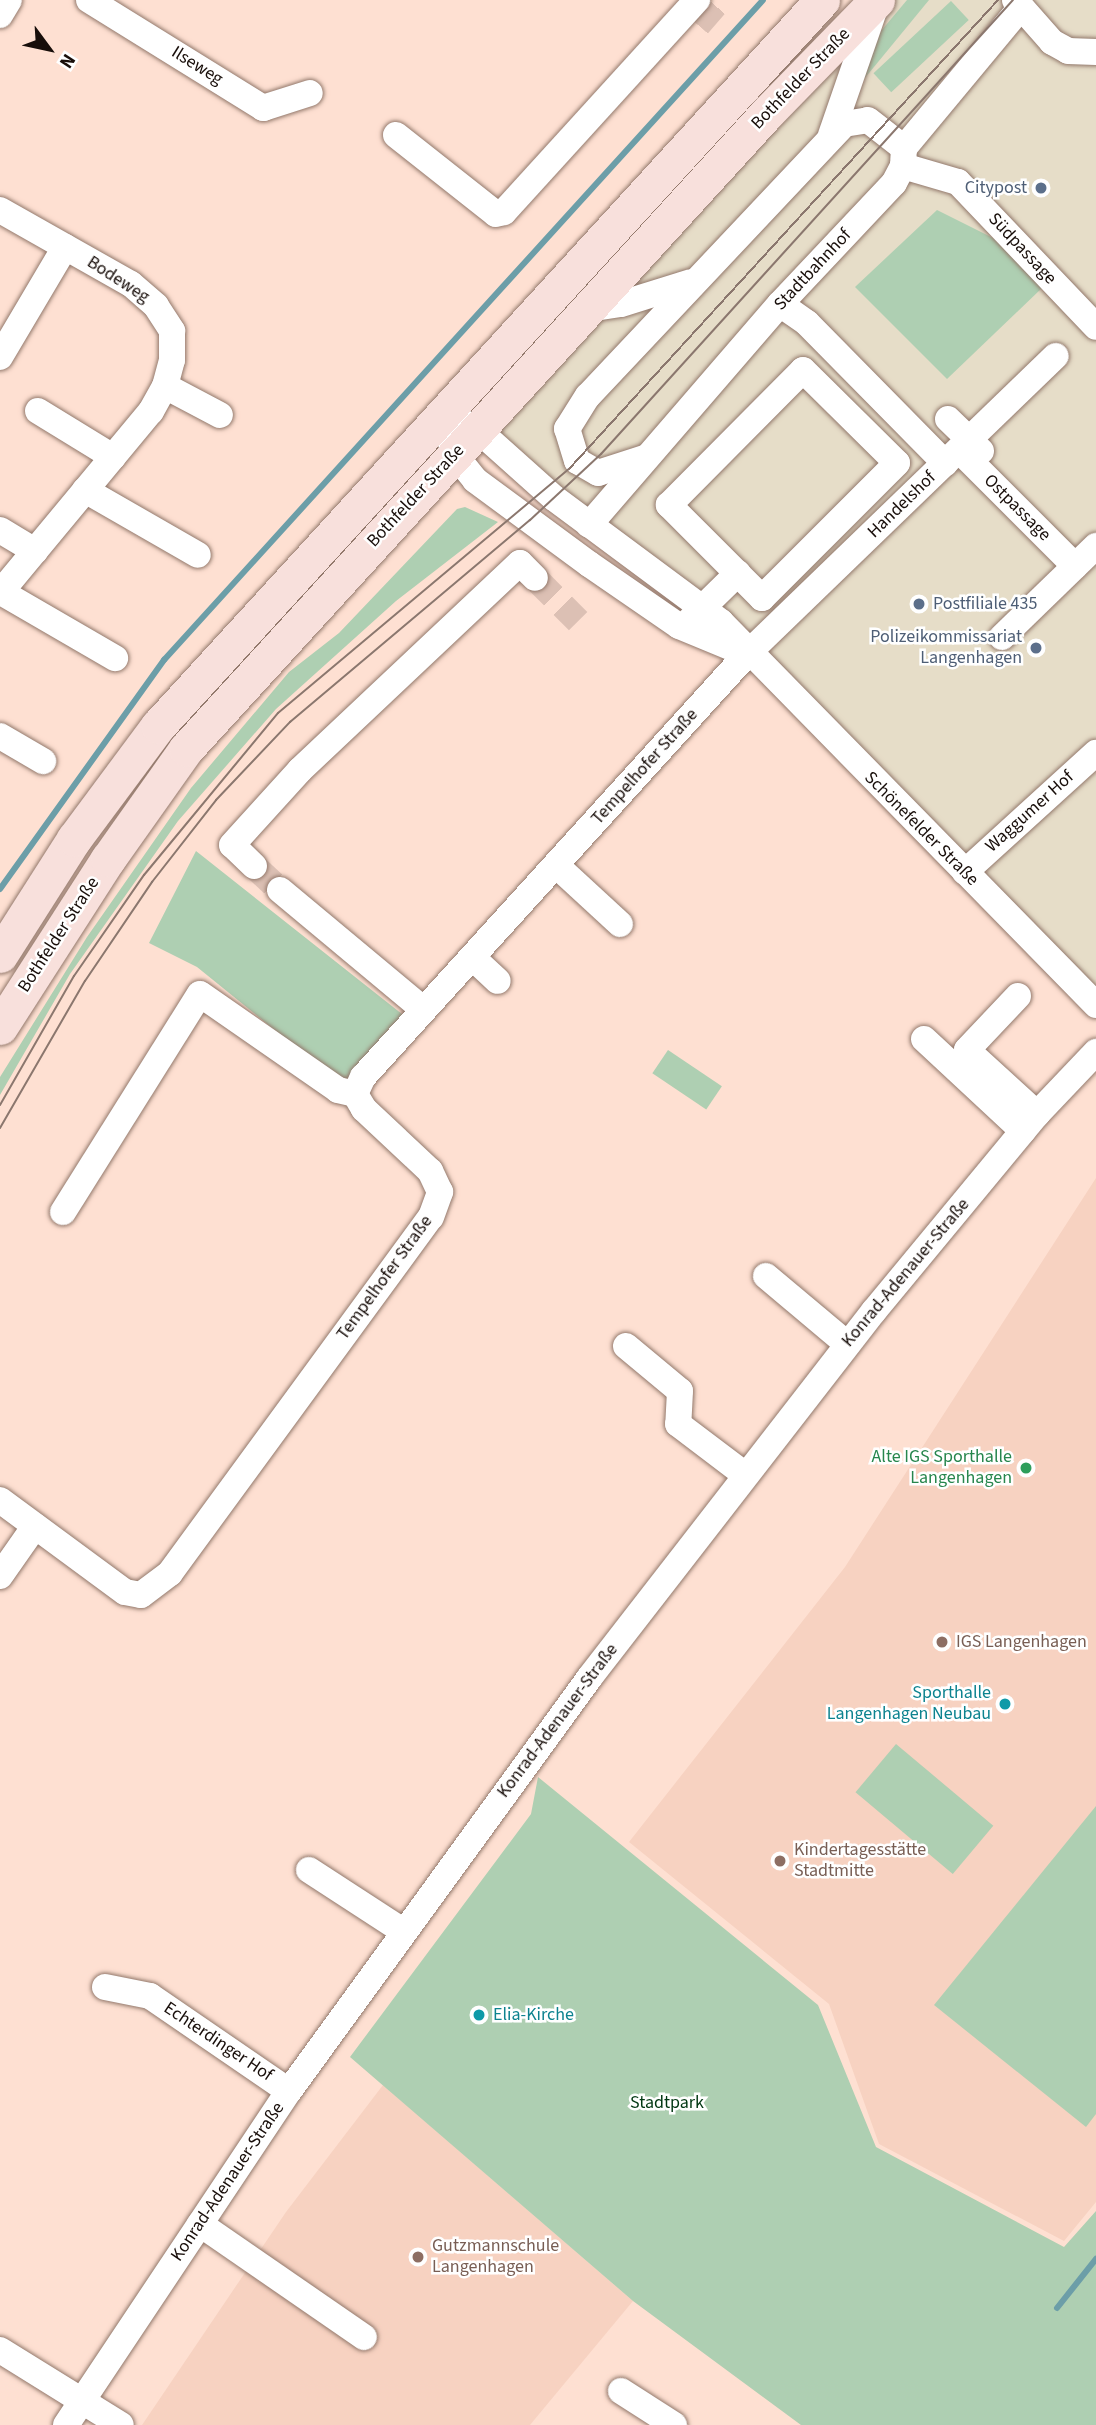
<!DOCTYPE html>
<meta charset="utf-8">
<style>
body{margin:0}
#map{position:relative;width:1096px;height:2425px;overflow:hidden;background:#fee0d2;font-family:"Source Sans 3",sans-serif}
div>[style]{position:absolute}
.commercial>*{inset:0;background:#e6ddc8}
.built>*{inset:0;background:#f7d2c1}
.green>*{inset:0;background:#aecfb2;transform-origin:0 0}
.stream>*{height:6px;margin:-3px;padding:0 3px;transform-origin:3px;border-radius:3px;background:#6c9ea8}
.minor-tunnel>*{height:26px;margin-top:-13px;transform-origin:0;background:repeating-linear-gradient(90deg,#dcc0b4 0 26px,transparent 0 39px)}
.roads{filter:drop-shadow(0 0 2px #92786b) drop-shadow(0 0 2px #92786b)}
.minor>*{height:26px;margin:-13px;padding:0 13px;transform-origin:13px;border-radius:13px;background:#fff}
.major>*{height:35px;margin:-17.5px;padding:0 17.5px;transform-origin:17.5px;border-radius:17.5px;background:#f8e0dc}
.tram>*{height:2px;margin:-1px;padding:0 1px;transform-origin:1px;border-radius:1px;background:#8b776e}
.dots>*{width:19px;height:19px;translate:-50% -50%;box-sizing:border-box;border:4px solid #fff;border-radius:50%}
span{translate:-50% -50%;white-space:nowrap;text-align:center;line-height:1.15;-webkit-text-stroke:5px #fff;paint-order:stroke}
.street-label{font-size:18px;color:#180e0a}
.service-label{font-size:18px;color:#4e5e75}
.right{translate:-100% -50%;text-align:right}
.left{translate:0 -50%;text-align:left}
.leisure-label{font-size:18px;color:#27864d}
.education-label{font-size:18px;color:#785e54}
.culture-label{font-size:18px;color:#0d838f}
.park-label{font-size:18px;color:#003712}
.north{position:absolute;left:14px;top:14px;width:70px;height:70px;-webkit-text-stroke:5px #fff;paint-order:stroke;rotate:123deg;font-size:19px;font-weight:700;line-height:28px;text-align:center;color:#180e0a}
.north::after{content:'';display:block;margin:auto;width:24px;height:32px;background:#180e0a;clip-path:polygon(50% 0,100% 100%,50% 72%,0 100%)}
</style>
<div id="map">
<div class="commercial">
<div style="clip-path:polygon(877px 0,1096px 0,1096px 1005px,747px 654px,478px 430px)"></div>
</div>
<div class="built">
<div style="clip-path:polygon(1096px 1178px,1096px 2202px,1064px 2241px,879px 2144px,829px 2004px,629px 1842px,845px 1567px)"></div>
<div style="clip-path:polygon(383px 2085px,633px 2301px,530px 2425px,142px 2425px,286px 2212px)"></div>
</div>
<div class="green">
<div style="clip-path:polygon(907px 0,929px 0,860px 84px,881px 31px)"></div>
<div style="left:951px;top:1px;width:26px;height:106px;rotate:47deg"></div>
<div style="clip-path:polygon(937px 210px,993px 238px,1042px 288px,947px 379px,855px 287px)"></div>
<div style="clip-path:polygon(465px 507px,498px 522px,396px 601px,276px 709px,178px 821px,70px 974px,0 1095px,0 1077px,87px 937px,191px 788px,289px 672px,339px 633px,457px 509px)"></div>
<div style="clip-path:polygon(196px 851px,407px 1018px,345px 1087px,197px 967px,149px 943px)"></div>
<div style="left:668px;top:1050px;width:65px;height:28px;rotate:34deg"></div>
<div style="left:896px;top:1744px;width:127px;height:63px;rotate:40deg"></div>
<div style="clip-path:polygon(538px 1777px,818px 2005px,876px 2147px,1064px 2247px,1096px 2211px,1096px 2425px,801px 2425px,633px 2301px,350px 2057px,531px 1814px)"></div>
<div style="clip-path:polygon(1096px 1806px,1096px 2114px,1086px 2127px,934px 2005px)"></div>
</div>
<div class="stream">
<div style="left:0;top:889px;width:282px;rotate:-54.4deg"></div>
<div style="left:164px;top:660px;width:891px;rotate:-47.77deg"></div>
<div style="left:1057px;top:2308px;width:63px;rotate:-51.5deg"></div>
</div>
<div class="minor-tunnel">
<div style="left:698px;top:25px;width:33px;rotate:-49deg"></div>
<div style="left:535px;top:578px;width:61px;rotate:45deg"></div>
<div style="left:254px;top:866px;width:35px;rotate:43deg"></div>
</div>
<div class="roads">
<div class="minor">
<div style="left:89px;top:0;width:205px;rotate:31.8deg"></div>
<div style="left:263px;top:108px;width:49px;rotate:-17.7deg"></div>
<div style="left:1015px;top:0;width:56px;rotate:48.6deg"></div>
<div style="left:1052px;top:42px;width:18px;rotate:29deg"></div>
<div style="left:1068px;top:51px;width:28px;rotate:2deg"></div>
<div style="left:0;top:15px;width:17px;rotate:-59deg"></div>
<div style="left:396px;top:135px;width:127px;rotate:38.3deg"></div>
<div style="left:496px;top:214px;width:8px;rotate:-14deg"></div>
<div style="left:504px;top:212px;width:287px;rotate:-47.7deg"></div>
<div style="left:831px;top:135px;width:138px;rotate:-70.9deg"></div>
<div style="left:903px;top:166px;width:57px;rotate:16.2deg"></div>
<div style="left:958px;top:182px;width:200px;rotate:46.4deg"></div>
<div style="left:0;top:210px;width:150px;rotate:29.5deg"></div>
<div style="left:131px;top:284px;width:33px;rotate:41deg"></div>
<div style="left:156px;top:306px;width:30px;rotate:57deg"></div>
<div style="left:172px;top:331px;width:29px;rotate:90deg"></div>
<div style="left:172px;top:360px;width:27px;rotate:105deg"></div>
<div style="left:165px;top:386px;width:29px;rotate:119deg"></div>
<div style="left:151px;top:411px;width:236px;rotate:129.7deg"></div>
<div style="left:780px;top:304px;width:33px;rotate:35deg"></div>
<div style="left:807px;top:323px;width:197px;rotate:45.4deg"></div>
<div style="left:588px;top:309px;width:33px;rotate:-9deg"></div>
<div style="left:621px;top:304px;width:73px;rotate:-17.4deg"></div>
<div style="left:0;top:357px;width:128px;rotate:-59.4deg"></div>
<div style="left:803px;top:370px;width:132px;rotate:44.7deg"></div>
<div style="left:897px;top:463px;width:191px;rotate:135deg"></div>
<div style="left:762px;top:598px;width:132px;rotate:-135deg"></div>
<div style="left:669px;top:505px;width:190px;rotate:-45.2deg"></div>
<div style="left:165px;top:386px;width:62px;rotate:27.8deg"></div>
<div style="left:38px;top:411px;width:88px;rotate:31.5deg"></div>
<div style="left:442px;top:411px;width:41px;rotate:27.8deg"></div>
<div style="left:478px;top:430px;width:102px;rotate:41.8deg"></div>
<div style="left:554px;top:498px;width:208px;rotate:36.6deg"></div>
<div style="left:721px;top:622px;width:536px;rotate:45.6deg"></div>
<div style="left:948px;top:419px;width:46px;rotate:44.1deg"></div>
<div style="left:450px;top:440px;width:16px;rotate:72deg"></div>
<div style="left:455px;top:455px;width:32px;rotate:51deg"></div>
<div style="left:475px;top:480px;width:142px;rotate:36.4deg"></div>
<div style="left:589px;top:564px;width:109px;rotate:34.6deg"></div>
<div style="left:679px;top:626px;width:74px;rotate:22.4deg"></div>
<div style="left:959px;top:450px;width:164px;rotate:45deg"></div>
<div style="left:644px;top:458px;width:48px;rotate:161.9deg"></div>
<div style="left:598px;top:473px;width:24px;rotate:-150deg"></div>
<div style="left:577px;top:461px;width:34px;rotate:-107deg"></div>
<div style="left:567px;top:429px;width:39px;rotate:-58deg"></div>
<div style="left:588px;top:396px;width:374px;rotate:-46.7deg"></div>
<div style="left:844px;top:124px;width:24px;rotate:-9deg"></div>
<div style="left:868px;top:120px;width:46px;rotate:37.9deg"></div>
<div style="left:85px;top:490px;width:130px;rotate:29.9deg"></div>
<div style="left:589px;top:525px;width:292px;rotate:-49.2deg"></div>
<div style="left:780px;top:304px;width:166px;rotate:-46.7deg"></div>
<div style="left:894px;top:183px;width:19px;rotate:-62deg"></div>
<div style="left:903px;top:166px;width:18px;rotate:-87deg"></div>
<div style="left:904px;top:148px;width:183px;rotate:-50.3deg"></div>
<div style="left:0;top:530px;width:41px;rotate:31deg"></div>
<div style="left:1px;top:592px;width:132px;rotate:30.1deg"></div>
<div style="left:690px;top:620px;width:67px;rotate:-44.4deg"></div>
<div style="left:1002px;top:637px;width:131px;rotate:-44.1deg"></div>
<div style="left:0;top:736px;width:50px;rotate:30.2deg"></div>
<div style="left:556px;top:865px;width:87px;rotate:42.7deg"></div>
<div style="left:254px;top:866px;width:30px;rotate:-136deg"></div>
<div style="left:232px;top:845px;width:101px;rotate:-47.8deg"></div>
<div style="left:300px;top:770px;width:302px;rotate:-43.3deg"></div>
<div style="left:520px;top:563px;width:21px;rotate:45deg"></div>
<div style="left:965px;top:872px;width:177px;rotate:-42.3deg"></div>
<div style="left:280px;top:890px;width:187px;rotate:39.8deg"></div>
<div style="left:472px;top:957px;width:35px;rotate:43deg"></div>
<div style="left:1018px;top:996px;width:74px;rotate:133.4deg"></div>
<div style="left:967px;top:1050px;width:95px;rotate:42.4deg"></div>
<div style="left:924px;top:1039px;width:135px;rotate:42.9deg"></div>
<div style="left:63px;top:1212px;width:257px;rotate:-57.9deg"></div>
<div style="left:200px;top:994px;width:168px;rotate:34.8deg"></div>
<div style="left:338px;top:1090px;width:17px;rotate:13deg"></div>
<div style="left:766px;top:1276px;width:106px;rotate:40deg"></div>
<div style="left:626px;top:1346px;width:70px;rotate:39.8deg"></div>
<div style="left:680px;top:1391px;width:33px;rotate:93deg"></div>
<div style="left:678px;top:1424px;width:83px;rotate:37.1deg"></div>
<div style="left:0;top:1500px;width:155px;rotate:36.4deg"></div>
<div style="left:125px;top:1592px;width:16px;rotate:11deg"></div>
<div style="left:141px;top:1595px;width:36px;rotate:-37deg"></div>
<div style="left:170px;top:1573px;width:441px;rotate:-53.8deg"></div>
<div style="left:431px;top:1217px;width:27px;rotate:-70deg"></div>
<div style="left:440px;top:1192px;width:23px;rotate:-115deg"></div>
<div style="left:430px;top:1171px;width:91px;rotate:-136.8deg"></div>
<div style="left:364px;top:1109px;width:17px;rotate:-121deg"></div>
<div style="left:355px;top:1094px;width:19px;rotate:-65deg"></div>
<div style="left:363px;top:1077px;width:571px;rotate:-47.77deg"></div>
<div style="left:747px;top:654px;width:429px;rotate:-44deg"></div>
<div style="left:0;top:1576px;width:61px;rotate:-55deg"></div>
<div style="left:309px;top:1870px;width:112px;rotate:33deg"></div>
<div style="left:105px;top:1987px;width:46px;rotate:11.3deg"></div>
<div style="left:150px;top:1996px;width:168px;rotate:34.4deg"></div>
<div style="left:200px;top:2224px;width:199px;rotate:34.6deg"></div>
<div style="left:0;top:2350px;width:142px;rotate:31.8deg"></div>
<div style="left:621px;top:2391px;width:63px;rotate:32.7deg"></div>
<div style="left:66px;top:2425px;width:402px;rotate:-56.3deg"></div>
<div style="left:289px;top:2091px;width:512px;rotate:-53.98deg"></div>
<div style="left:590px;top:1677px;width:463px;rotate:-52.2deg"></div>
<div style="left:874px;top:1311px;width:256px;rotate:-50.4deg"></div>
<div style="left:1037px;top:1114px;width:86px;rotate:-46.4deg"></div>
</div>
<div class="major">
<div style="left:0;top:955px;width:138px;rotate:-57.5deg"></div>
<div style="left:74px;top:839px;width:141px;rotate:-53.4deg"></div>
<div style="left:158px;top:726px;width:984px;rotate:-47.55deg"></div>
<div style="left:0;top:1027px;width:200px;rotate:-57.3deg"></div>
<div style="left:108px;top:859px;width:135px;rotate:-54.7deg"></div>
<div style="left:186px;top:749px;width:861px;rotate:-47.59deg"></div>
<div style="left:767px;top:113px;width:158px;rotate:-45.8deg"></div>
</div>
</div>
<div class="tram">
<div style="left:0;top:1105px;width:149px;rotate:-60.2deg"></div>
<div style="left:74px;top:976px;width:123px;rotate:-55.3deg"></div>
<div style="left:144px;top:875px;width:210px;rotate:-50.4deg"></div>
<div style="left:278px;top:713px;width:380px;rotate:-40deg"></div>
<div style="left:569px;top:469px;width:636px;rotate:-47.55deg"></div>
<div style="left:0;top:1128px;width:170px;rotate:-60deg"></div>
<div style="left:85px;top:981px;width:120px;rotate:-55.9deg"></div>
<div style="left:152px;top:882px;width:104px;rotate:-52deg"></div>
<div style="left:216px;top:800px;width:108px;rotate:-46.5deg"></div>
<div style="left:290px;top:722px;width:314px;rotate:-40.1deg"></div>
<div style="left:530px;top:520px;width:97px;rotate:-42.9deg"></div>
<div style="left:601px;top:454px;width:613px;rotate:-47.78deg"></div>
</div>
<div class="dots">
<div style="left:1041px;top:188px;background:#5c6f8a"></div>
<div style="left:919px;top:604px;background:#5c6f8a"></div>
<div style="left:1036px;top:648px;background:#5c6f8a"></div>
<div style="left:1026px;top:1468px;background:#2e9e5b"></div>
<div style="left:942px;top:1642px;background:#8d6e63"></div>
<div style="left:1005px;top:1704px;background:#0f9aa8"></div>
<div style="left:780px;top:1861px;background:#8d6e63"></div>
<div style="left:479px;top:2015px;background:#0f9aa8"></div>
<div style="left:418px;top:2257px;background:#8d6e63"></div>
</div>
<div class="street-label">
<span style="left:197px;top:66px;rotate:32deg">Ilseweg</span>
<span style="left:801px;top:79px;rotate:-46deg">Bothfelder Straße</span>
<span style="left:1022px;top:249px;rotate:47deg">Südpassage</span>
<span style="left:813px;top:270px;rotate:-47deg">Stadtbahnhof</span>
<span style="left:118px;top:280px;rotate:33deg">Bodeweg</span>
<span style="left:416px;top:496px;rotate:-47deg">Bothfelder Straße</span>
<span style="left:902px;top:505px;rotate:-44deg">Handelshof</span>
<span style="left:1017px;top:508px;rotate:45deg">Ostpassage</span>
<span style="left:645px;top:767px;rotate:-48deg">Tempelhofer Straße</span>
<span style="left:1030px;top:812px;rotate:-42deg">Waggumer Hof</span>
<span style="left:921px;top:829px;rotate:45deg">Schönefelder Straße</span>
<span style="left:59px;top:935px;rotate:-57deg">Bothfelder Straße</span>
<span style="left:906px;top:1273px;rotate:-50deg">Konrad-Adenauer-Straße</span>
<span style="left:385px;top:1278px;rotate:-54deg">Tempelhofer Straße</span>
<span style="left:558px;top:1721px;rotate:-53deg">Konrad-Adenauer-Straße</span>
<span style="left:218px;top:2042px;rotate:34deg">Echterdinger Hof</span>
<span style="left:228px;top:2182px;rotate:-56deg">Konrad-Adenauer-Straße</span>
</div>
<div class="service-label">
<span class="right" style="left:1027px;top:188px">Citypost</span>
<span class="left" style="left:933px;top:604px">Postfiliale 435</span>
<span class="right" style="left:1022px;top:648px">Polizeikommissariat<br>Langenhagen</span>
</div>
<div class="leisure-label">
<span class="right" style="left:1012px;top:1468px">Alte IGS Sporthalle<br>Langenhagen</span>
</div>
<div class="education-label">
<span class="left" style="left:956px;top:1642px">IGS Langenhagen</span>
<span class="left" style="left:794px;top:1861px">Kindertagesstätte<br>Stadtmitte</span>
<span class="left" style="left:432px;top:2257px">Gutzmannschule<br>Langenhagen</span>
</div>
<div class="culture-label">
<span class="right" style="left:991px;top:1704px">Sporthalle<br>Langenhagen Neubau</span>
<span class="left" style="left:493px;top:2015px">Elia-Kirche</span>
</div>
<div class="park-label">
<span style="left:667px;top:2103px">Stadtpark</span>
</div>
<div class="north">N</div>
</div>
